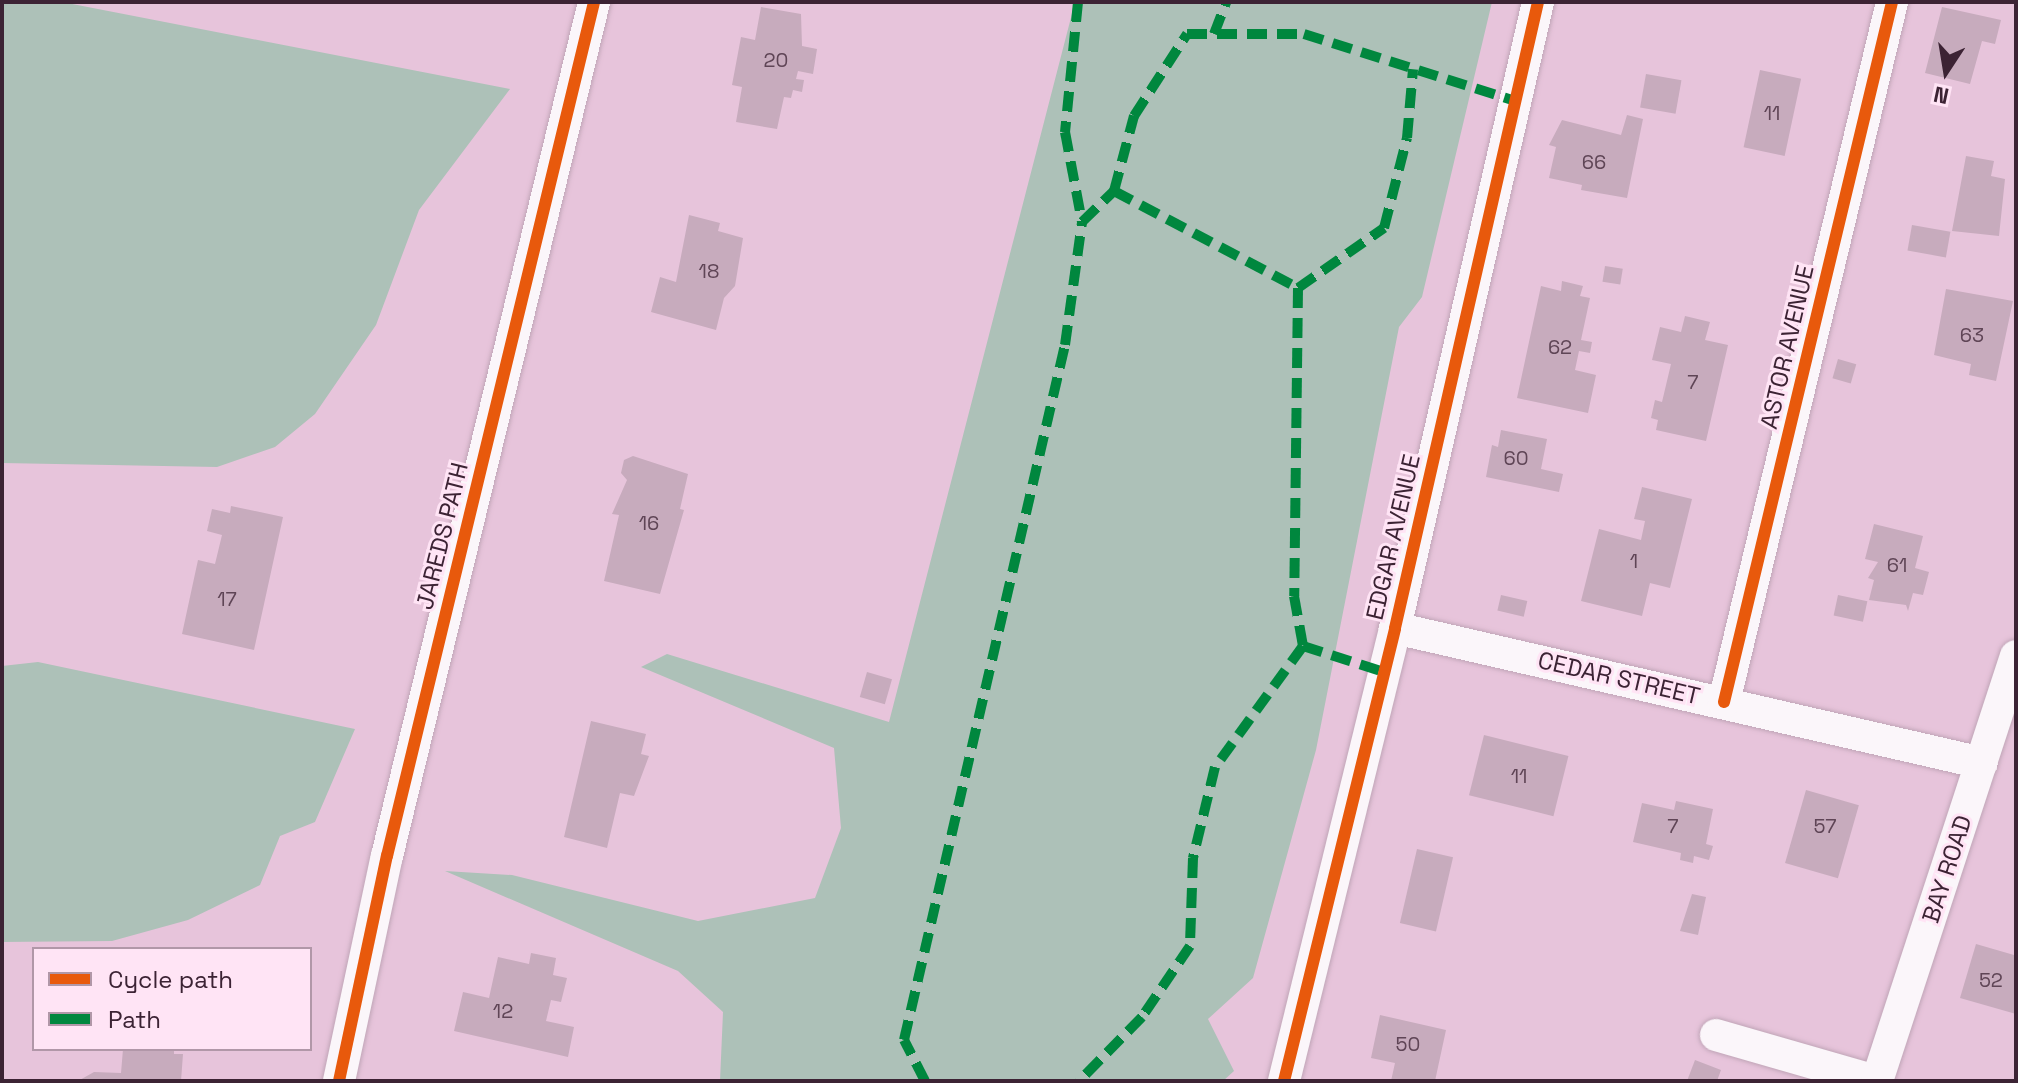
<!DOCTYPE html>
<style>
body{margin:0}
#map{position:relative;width:2018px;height:1083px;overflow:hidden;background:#e7c4db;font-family:"Space Grotesk",sans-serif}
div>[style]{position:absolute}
.green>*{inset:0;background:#adc1b8}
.building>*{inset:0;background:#c7abbd;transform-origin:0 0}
.roads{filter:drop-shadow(0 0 2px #c0a5b7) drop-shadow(0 0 2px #c0a5b7)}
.street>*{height:32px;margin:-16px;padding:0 16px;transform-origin:16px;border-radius:16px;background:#fbf6fa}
.quiet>*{height:10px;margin-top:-5px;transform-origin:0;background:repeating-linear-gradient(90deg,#00873e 0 20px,transparent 0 30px)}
.cycleway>*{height:12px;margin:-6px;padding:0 6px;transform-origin:6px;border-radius:6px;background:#e8590c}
span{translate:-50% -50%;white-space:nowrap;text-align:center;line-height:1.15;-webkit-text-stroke:6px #ffe4f5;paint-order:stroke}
.number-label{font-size:20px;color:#5f4556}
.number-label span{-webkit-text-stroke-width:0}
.street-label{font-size:24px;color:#3c2334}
.frame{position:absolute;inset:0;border:4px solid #3c2334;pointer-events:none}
.legend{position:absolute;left:32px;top:947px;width:280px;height:104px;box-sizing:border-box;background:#ffe4f5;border:2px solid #b197a8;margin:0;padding:10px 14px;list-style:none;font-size:24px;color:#3c2334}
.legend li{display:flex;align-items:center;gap:16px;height:40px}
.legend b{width:40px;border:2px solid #b197a8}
.north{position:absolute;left:1906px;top:32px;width:80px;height:80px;-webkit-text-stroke:6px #ffe4f5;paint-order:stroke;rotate:192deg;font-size:22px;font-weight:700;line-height:32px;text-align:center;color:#3c2334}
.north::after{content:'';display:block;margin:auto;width:28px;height:36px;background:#3c2334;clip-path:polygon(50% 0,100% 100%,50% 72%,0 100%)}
</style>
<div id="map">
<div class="green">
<div style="clip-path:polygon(2px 2px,62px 2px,510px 89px,419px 210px,376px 325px,315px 414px,275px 447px,217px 467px,2px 463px)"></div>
<div style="clip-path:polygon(1075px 2px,1492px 2px,1422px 297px,1399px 327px,1316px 750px,1253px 978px,1208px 1019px,1234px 1071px,1223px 1081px,720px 1081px,723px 1012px,678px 971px,445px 871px,512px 875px,698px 921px,815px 898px,841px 828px,834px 748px,641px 667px,667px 654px,889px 722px)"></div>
<div style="clip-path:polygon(38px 662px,355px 729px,315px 822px,280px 836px,260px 885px,188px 920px,112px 941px,2px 942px,2px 666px)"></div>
</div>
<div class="building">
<div style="clip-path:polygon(761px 7px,801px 14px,802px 46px,817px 49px,813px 74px,798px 71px,796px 79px,804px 80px,802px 92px,793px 90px,791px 98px,784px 97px,777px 129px,736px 122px,742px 87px,732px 85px,741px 37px,755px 40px)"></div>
<div style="clip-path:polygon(1942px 7px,2001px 20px,1995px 44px,1982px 41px,1970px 84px,1925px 73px)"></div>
<div style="left:1760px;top:70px;width:42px;height:79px;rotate:12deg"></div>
<div style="left:1646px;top:74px;width:36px;height:34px;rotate:10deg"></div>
<div style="clip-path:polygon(1627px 115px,1643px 119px,1627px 198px,1581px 190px,1582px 185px,1549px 178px,1556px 147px,1549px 145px,1562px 120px,1621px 135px)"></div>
<div style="clip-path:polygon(1966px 156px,1994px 161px,1991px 176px,2005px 179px,1999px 236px,1952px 231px)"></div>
<div style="clip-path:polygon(689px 215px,720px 223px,718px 231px,743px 238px,735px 286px,724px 298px,716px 330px,651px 312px,660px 277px,676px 282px)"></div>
<div style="left:1912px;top:225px;width:39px;height:26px;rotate:10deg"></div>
<div style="left:1605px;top:266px;width:18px;height:16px;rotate:9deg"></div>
<div style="clip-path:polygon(1562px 281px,1583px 286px,1580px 296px,1590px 298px,1581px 340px,1592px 342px,1590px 353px,1579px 351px,1575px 370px,1596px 375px,1588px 413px,1517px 398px,1541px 286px,1561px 291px)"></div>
<div style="clip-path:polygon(1946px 289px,2013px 301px,1996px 381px,1969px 375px,1971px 364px,1934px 355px)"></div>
<div style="clip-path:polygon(1685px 316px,1710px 322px,1705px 340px,1728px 345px,1706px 441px,1656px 430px,1658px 420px,1651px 418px,1655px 400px,1662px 402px,1671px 364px,1652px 360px,1660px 327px,1681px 332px)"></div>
<div style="left:1838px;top:359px;width:19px;height:20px;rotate:16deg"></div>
<div style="clip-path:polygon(1501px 430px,1547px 439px,1541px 469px,1563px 474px,1559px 492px,1486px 477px,1492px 445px,1498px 447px)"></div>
<div style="clip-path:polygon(633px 456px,688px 474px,680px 509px,684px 510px,660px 594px,604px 581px,619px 515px,612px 514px,627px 480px,621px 473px,624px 460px)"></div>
<div style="clip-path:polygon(1642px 487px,1692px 499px,1670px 588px,1650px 583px,1642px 616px,1581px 601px,1599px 529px,1641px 540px,1645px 521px,1634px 519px)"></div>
<div style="clip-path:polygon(231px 506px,283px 517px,254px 650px,182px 634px,198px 560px,215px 564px,222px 535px,207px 531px,212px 509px,230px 513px)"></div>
<div style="clip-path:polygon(1874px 524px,1923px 536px,1915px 568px,1929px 572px,1923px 595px,1913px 593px,1908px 611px,1906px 605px,1869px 600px,1874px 580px,1868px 578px,1878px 562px,1865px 559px)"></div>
<div style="left:1501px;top:595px;width:27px;height:16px;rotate:13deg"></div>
<div style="left:1838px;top:595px;width:30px;height:21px;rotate:12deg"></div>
<div style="left:867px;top:672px;width:26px;height:26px;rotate:16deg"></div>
<div style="clip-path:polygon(591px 721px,646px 734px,641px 754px,649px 756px,634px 796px,620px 793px,607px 848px,564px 837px)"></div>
<div style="left:1484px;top:735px;width:87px;height:62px;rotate:14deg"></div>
<div style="left:1806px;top:790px;width:55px;height:76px;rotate:16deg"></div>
<div style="clip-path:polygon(1676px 801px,1713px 809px,1706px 844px,1713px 846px,1709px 860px,1694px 856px,1693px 863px,1680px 860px,1681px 853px,1633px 842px,1642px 803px,1674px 810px)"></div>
<div style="left:1417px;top:849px;width:37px;height:76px;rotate:13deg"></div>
<div style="clip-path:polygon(1692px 894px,1706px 897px,1698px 935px,1680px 931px)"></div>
<div style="clip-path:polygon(1976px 944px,2014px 955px,2016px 1014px,1960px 998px)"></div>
<div style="clip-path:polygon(531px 953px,556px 958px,553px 975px,567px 978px,561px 1002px,551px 1000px,546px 1021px,574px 1027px,568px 1057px,454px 1031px,463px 992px,489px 998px,498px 957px,529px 964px)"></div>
<div style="clip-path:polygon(1380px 1015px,1446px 1030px,1435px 1081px,1391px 1081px,1395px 1063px,1371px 1058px)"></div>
<div style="clip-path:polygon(123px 1049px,174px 1049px,174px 1054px,183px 1054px,181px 1081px,78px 1081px,94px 1072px,121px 1073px)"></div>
<div style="clip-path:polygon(1695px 1060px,1721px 1070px,1717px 1081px,1687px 1081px)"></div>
</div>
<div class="roads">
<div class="street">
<div style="left:1395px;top:628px;width:602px;rotate:12.95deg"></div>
<div style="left:1724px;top:702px;width:720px;rotate:-76.5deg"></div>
<div style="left:1716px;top:1035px;width:166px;rotate:16.1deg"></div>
<div style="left:339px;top:1081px;width:230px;rotate:-78deg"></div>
<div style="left:387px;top:856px;width:879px;rotate:-76.37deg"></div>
<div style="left:1284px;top:1081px;width:466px;rotate:-76.2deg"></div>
<div style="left:1395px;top:628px;width:642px;rotate:-77.13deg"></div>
<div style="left:1877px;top:1081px;width:447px;rotate:-71.9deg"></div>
</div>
</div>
<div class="quiet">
<div style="left:1078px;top:2px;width:131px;rotate:95.7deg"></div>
<div style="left:1065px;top:132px;width:92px;rotate:79.3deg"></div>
<div style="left:1214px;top:34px;width:34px;rotate:-69deg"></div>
<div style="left:1114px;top:191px;width:78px;rotate:-75.1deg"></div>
<div style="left:1134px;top:116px;width:98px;rotate:-57.1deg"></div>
<div style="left:1187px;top:34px;width:117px"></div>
<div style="left:1304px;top:34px;width:221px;rotate:17.6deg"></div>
<div style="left:1298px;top:288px;width:105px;rotate:-34.9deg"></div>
<div style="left:1384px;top:228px;width:93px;rotate:-75.7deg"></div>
<div style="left:1407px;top:138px;width:69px;rotate:-85deg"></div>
<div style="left:1303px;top:646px;width:85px;rotate:17.8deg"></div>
<div style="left:925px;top:1081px;width:46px;rotate:-117.1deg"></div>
<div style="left:904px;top:1040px;width:713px;rotate:-76.96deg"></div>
<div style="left:1065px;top:345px;width:124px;rotate:-82.1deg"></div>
<div style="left:1082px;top:222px;width:45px;rotate:-44.1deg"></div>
<div style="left:1114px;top:191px;width:208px;rotate:27.8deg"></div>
<div style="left:1298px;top:288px;width:308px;rotate:90.7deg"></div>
<div style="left:1294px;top:596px;width:51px;rotate:79.8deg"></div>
<div style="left:1303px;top:646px;width:150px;rotate:126deg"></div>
<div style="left:1215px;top:767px;width:94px;rotate:103.6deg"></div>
<div style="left:1193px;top:858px;width:88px;rotate:92deg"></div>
<div style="left:1190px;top:946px;width:86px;rotate:124.1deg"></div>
<div style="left:1142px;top:1017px;width:90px;rotate:134.5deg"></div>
</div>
<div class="cycleway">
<div style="left:1724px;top:702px;width:720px;rotate:-76.5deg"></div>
<div style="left:339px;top:1081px;width:230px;rotate:-78deg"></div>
<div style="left:387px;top:856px;width:879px;rotate:-76.37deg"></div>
<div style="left:1284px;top:1081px;width:466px;rotate:-76.2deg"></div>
<div style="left:1395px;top:628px;width:642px;rotate:-77.13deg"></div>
</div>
<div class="number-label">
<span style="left:776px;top:60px">20</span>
<span style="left:1772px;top:113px">11</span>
<span style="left:1594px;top:162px">66</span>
<span style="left:709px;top:271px">18</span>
<span style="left:1972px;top:335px">63</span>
<span style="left:1560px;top:347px">62</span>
<span style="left:1693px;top:382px">7</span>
<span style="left:1516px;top:458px">60</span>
<span style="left:649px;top:523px">16</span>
<span style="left:1634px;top:561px">1</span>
<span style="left:1897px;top:565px">61</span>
<span style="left:227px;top:599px">17</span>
<span style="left:1519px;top:776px">11</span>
<span style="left:1673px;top:826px">7</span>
<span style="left:1825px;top:826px">57</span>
<span style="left:1991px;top:980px">52</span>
<span style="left:503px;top:1011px">12</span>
<span style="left:1408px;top:1044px">50</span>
</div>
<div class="street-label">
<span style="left:1787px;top:347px;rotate:-77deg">ASTOR AVENUE</span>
<span style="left:442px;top:536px;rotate:-76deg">JAREDS PATH</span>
<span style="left:1393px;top:537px;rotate:-77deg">EDGAR AVENUE</span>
<span style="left:1619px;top:678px;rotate:13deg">CEDAR STREET</span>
<span style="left:1947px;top:869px;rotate:-72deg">BAY ROAD</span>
</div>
<div class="frame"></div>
<ul class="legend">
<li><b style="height:10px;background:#e8590c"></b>Cycle path</li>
<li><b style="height:10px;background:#00873e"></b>Path</li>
</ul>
<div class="north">N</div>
</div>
